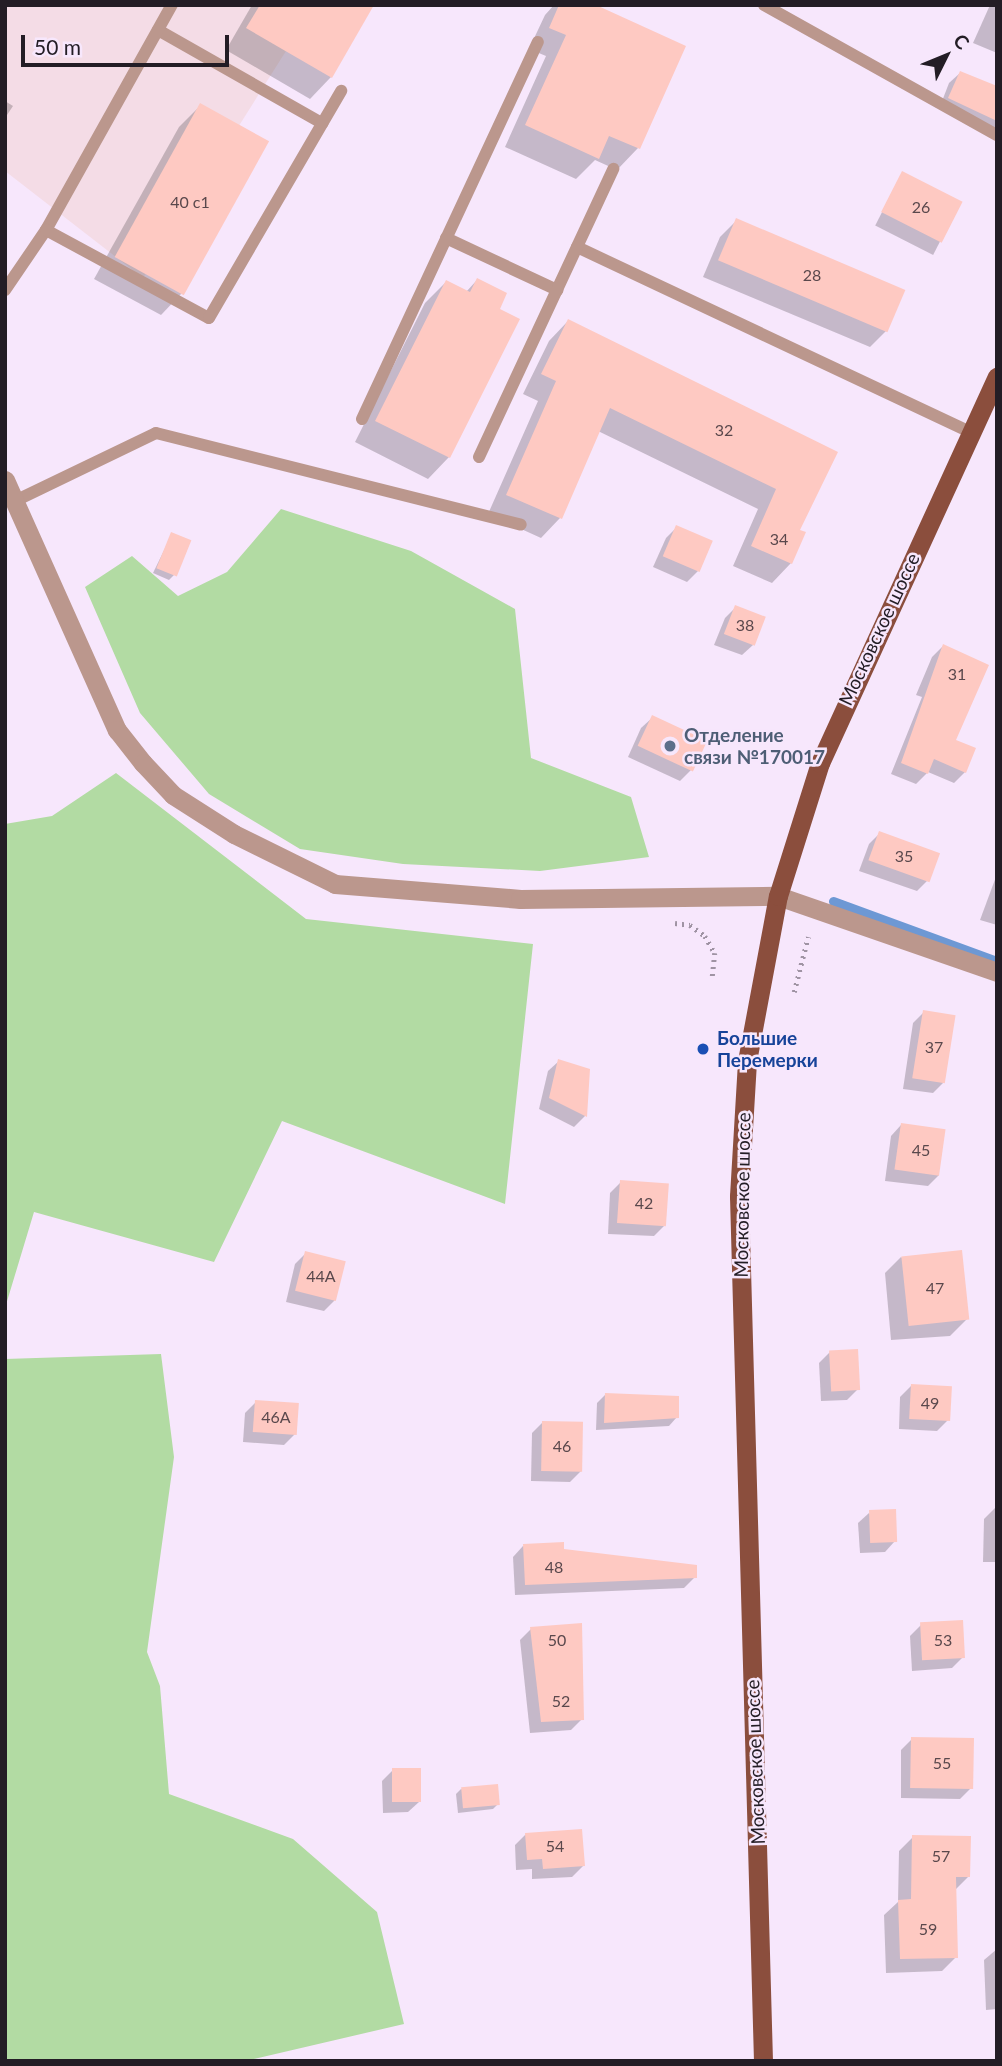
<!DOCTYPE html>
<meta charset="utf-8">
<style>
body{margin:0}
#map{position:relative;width:1002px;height:2066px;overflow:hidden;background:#f7e7fc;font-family:Lato,sans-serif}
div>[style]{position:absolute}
.industrial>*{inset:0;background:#f4dce6}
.green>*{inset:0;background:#b2dba3}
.shadow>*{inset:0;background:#0003;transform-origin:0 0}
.stream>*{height:9px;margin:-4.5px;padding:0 4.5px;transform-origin:4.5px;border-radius:4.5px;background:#6d98d4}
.building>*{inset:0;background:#fec9c2;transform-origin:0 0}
.path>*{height:4.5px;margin-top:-2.25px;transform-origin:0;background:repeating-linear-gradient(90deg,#9f93a3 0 2px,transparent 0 7px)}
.service>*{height:12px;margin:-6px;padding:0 6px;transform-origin:6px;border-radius:6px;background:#bb978d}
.minor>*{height:19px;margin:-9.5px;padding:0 9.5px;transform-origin:9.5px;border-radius:9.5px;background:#bb978d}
.primary>*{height:19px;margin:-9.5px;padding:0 9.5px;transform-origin:9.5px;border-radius:9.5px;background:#8b4e3d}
.dots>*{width:19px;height:19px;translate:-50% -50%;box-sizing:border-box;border:4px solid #f7e7fc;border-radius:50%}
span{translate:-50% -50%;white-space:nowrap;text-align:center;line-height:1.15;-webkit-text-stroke:5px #f7e7fc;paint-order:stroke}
.number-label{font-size:16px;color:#5a484c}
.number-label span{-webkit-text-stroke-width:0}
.street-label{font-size:19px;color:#231d25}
.service-label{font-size:19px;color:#4e5e75;font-weight:700}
.left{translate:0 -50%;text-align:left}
.transit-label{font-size:19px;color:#164399;font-weight:700}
.frame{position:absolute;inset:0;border:7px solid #231d25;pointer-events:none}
.north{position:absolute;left:911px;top:21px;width:70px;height:70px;-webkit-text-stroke:5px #f7e7fc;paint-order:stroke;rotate:47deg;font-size:19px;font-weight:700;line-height:28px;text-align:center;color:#231d25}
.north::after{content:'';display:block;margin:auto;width:24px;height:32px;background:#231d25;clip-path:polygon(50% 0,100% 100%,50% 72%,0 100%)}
.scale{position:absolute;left:21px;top:35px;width:208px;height:32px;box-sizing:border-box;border:4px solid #231d25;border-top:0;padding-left:9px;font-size:21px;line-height:24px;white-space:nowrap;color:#231d25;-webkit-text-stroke:5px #f7e7fc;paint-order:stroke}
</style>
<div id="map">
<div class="industrial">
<div style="clip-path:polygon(5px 5px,315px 5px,143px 278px,5px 171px)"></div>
</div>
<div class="green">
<div style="clip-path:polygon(281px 509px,411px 551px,515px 609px,531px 758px,631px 797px,649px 857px,540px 871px,403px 864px,300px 849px,209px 794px,140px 713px,85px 587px,132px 556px,178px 596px,227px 572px)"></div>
<div style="clip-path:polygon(116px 773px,306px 919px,533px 944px,505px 1204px,282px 1121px,214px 1262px,34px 1212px,5px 1308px,5px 824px,52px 816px)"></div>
<div style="clip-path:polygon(161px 1354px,174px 1457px,147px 1652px,160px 1686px,169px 1794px,293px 1839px,377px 1912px,404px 2024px,245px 2061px,5px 2061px,5px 1359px)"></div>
</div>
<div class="shadow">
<div style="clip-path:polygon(252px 5px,372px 5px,331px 77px,310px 99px,226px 50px)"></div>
<div style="clip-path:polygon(554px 5px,591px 5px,684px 47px,638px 148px,617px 170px,595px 160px,576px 179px,505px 147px,546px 56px,529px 49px,545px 15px)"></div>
<div style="clip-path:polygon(990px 5px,997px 5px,997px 53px,973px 43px)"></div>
<div style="clip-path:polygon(960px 73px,997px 88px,997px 132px,939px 109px,949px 83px)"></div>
<div style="clip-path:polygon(5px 101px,13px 106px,5px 118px)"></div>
<div style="clip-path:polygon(200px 106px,266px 143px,182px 293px,161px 315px,94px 279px,179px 127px)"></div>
<div style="left:902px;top:173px;width:65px;height:59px;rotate:27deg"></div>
<div style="clip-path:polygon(737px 220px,886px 331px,870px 347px,703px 277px,720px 237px)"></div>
<div style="clip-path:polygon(477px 280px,449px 457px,428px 479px,355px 442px,425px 303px,446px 282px,466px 292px)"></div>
<div style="clip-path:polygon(568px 321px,836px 453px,798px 531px,791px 563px,772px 583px,733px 566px,758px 509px,598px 431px,560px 518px,541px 538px,488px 514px,538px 401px,523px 394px,549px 341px)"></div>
<div style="clip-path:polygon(677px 527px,698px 571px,687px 582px,653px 567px,666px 538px)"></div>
<div style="clip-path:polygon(172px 534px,174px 575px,169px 580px,153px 573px)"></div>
<div style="clip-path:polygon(736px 607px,753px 645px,742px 655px,714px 645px,725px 618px)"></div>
<div style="clip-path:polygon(943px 646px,953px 741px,965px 772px,954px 783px,928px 772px,916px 784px,891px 774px,922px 697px,916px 695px,932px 657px)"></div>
<div style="clip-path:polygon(652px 718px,704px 742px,691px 770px,680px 781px,628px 757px,641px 728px)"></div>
<div style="clip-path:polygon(880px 833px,937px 854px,928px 880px,917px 891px,859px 871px,869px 844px)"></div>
<div style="clip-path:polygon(997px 874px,997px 925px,980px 920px)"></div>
<div style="clip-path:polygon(924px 1012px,944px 1082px,933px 1093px,903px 1089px,913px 1023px)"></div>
<div style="clip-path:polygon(559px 1061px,588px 1070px,585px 1116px,574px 1127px,539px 1109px,548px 1071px)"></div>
<div style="clip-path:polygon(901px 1125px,939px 1175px,928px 1186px,885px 1181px,891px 1136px)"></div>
<div style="clip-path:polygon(621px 1182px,665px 1225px,654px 1236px,608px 1234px,610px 1193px)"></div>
<div style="clip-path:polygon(306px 1253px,335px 1300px,324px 1311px,286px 1302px,295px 1264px)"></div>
<div style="clip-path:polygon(901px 1257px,967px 1319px,950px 1336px,891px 1340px,885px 1273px)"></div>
<div style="clip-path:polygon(830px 1352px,858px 1389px,847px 1400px,821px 1401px,819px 1363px)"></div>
<div style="clip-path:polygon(911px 1386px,948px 1420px,937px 1431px,899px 1429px,900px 1397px)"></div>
<div style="clip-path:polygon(605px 1395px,677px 1417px,669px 1426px,596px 1430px,597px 1403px)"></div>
<div style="clip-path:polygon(256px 1402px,295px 1434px,284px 1445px,243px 1442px,245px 1413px)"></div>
<div style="clip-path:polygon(543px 1422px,581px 1471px,570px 1482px,531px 1481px,532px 1433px)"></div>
<div style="clip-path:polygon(995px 1508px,997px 1562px,983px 1562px,984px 1519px)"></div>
<div style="clip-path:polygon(869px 1513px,895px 1541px,885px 1552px,860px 1553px,858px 1523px)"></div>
<div style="clip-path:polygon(523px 1546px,695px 1577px,684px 1588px,515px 1595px,513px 1557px)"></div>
<div style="clip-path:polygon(921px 1625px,963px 1657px,952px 1668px,912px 1671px,910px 1636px)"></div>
<div style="clip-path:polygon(531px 1629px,582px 1719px,571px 1730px,530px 1733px,520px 1640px)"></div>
<div style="clip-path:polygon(912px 1739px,971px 1788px,960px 1799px,901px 1798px,901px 1750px)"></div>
<div style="clip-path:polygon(393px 1770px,419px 1802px,408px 1812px,383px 1813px,382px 1781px)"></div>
<div style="clip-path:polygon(461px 1789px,498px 1804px,493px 1809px,458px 1813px,456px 1794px)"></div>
<div style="clip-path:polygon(526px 1834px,583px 1866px,572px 1877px,532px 1879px,532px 1869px,516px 1870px,515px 1845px)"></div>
<div style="clip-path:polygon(913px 1837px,968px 1877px,954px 1891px,956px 1957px,942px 1971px,886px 1973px,884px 1915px,898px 1902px,899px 1851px)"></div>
<div style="clip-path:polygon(997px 1949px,997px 2009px,986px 2010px,984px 1960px)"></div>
</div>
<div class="stream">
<div style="left:833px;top:901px;width:175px;rotate:20.1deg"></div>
</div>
<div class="building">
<div style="clip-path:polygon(260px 5px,374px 5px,332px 78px,246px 28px)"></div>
<div style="clip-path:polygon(559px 5px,596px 5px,686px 46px,640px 149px,609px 136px,599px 159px,525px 125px,566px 35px,549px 28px)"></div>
<div style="clip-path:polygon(960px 71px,997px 86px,997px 121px,948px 98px)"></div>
<div style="left:200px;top:103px;width:79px;height:176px;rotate:29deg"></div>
<div style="left:902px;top:171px;width:68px;height:46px;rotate:27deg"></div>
<div style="left:736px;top:218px;width:184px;height:46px;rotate:23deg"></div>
<div style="clip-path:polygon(477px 278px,507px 293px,500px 309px,520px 319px,450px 458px,375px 421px,446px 280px,470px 292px)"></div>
<div style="clip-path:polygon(568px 319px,838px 452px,800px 530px,806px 532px,792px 564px,751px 546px,776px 489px,610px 408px,562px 519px,506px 495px,556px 381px,541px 374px)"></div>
<div style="left:676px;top:525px;width:40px;height:34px;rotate:23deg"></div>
<div style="left:171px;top:532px;width:22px;height:39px;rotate:22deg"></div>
<div style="left:735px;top:605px;width:33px;height:31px;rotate:21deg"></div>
<div style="clip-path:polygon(943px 644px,989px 665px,956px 740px,976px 748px,966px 773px,934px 759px,928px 774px,901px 763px)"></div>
<div style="left:652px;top:715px;width:61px;height:34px;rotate:25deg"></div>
<div style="left:879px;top:831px;width:65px;height:31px;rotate:20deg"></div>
<div style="left:923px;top:1010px;width:33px;height:69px;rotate:9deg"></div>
<div style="clip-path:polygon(558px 1059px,590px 1069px,587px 1117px,549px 1098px)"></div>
<div style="left:901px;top:1123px;width:45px;height:47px;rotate:8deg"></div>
<div style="left:620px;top:1180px;width:49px;height:43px;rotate:4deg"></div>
<div style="left:962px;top:1250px;width:70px;height:61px;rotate:84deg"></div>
<div style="left:305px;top:1251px;width:42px;height:41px;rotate:14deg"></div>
<div style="left:858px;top:1349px;width:41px;height:29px;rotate:87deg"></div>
<div style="left:911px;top:1384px;width:41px;height:35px;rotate:3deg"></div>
<div style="clip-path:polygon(605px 1393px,679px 1396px,679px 1418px,604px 1423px)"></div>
<div style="left:255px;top:1400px;width:44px;height:32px;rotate:4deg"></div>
<div style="left:542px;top:1421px;width:41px;height:50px;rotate:1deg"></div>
<div style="left:896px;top:1509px;width:33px;height:27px;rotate:88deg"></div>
<div style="clip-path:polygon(564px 1542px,564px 1549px,697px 1565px,697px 1578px,525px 1585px,523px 1544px)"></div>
<div style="left:963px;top:1620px;width:38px;height:43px;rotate:87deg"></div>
<div style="clip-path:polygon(582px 1623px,584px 1720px,541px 1722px,530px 1627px)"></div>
<div style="left:911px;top:1737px;width:63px;height:51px;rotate:1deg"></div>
<div style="left:392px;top:1768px;width:29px;height:34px"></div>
<div style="left:498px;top:1784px;width:21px;height:37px;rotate:85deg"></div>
<div style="clip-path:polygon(582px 1829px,585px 1866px,543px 1869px,542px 1859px,527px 1860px,525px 1833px)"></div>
<div style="clip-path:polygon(912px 1835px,971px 1836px,970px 1877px,956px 1877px,958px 1958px,900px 1959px,898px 1900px,911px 1899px)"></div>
</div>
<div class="path">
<div style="left:675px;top:923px;width:15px;rotate:8deg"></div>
<div style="left:690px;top:925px;width:19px;rotate:36deg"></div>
<div style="left:705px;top:936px;width:20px;rotate:60deg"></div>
<div style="left:715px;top:953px;width:27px;rotate:96deg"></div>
<div style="left:794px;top:992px;width:57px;rotate:-75.7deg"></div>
</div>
<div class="service">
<div style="left:764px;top:5px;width:267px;rotate:29.2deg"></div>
<div style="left:158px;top:30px;width:189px;rotate:29.6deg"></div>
<div style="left:46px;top:230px;width:258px;rotate:-60.8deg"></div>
<div style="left:446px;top:238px;width:123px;rotate:25.1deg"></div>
<div style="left:577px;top:247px;width:435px;rotate:25.2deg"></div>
<div style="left:5px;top:290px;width:73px;rotate:-55.7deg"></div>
<div style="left:46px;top:230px;width:185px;rotate:28.4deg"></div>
<div style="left:209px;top:318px;width:263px;rotate:-59.8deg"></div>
<div style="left:362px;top:419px;width:416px;rotate:-65deg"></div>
<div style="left:479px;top:457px;width:318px;rotate:-65deg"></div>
<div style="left:17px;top:500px;width:154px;rotate:-25.7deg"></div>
<div style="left:156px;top:433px;width:376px;rotate:14.1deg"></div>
</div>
<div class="minor">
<div style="left:5px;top:480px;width:274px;rotate:65.9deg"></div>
<div style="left:117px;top:730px;width:42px;rotate:51.8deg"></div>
<div style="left:143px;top:763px;width:44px;rotate:46.8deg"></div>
<div style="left:173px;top:795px;width:72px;rotate:32.6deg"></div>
<div style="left:234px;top:834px;width:113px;rotate:26.3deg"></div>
<div style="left:335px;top:884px;width:186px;rotate:4.6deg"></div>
<div style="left:520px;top:899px;width:258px;rotate:-0.7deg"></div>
<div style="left:778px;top:896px;width:232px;rotate:19.1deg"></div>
</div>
<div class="primary">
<div style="left:763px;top:2061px;width:865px;rotate:-91.59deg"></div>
<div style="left:739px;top:1196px;width:135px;rotate:-86.6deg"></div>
<div style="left:747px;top:1061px;width:168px;rotate:-79.4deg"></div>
<div style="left:778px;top:896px;width:139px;rotate:-72.5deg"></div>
<div style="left:820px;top:763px;width:425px;rotate:-65.4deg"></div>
</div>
<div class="dots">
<div style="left:670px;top:746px;background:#5c6f8a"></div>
<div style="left:703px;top:1049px;background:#1a4fb4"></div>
</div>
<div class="number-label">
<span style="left:190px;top:202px">40 с1</span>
<span style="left:921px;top:207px">26</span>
<span style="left:812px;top:275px">28</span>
<span style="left:724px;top:430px">32</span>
<span style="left:779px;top:539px">34</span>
<span style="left:745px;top:625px">38</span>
<span style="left:957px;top:674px">31</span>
<span style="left:904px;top:856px">35</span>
<span style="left:934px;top:1047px">37</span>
<span style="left:921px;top:1150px">45</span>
<span style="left:644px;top:1203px">42</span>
<span style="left:321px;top:1276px">44А</span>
<span style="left:935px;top:1288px">47</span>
<span style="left:930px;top:1403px">49</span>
<span style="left:276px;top:1417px">46А</span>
<span style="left:562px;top:1446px">46</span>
<span style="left:554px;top:1567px">48</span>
<span style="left:557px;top:1640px">50</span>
<span style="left:943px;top:1640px">53</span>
<span style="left:561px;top:1701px">52</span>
<span style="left:942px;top:1763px">55</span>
<span style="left:555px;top:1846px">54</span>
<span style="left:941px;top:1856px">57</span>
<span style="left:928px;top:1929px">59</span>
</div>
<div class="street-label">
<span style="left:879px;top:629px;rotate:-65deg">Московское шоссе</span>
<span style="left:742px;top:1195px;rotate:-89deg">Московское шоссе</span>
<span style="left:755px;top:1762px;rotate:-92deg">Московское шоссе</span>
</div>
<div class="service-label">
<span class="left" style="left:684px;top:746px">Отделение<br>связи №170017</span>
</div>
<div class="transit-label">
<span class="left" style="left:717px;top:1049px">Большие<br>Перемерки</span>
</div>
<div class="frame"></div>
<div class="north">С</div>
<div class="scale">50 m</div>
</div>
